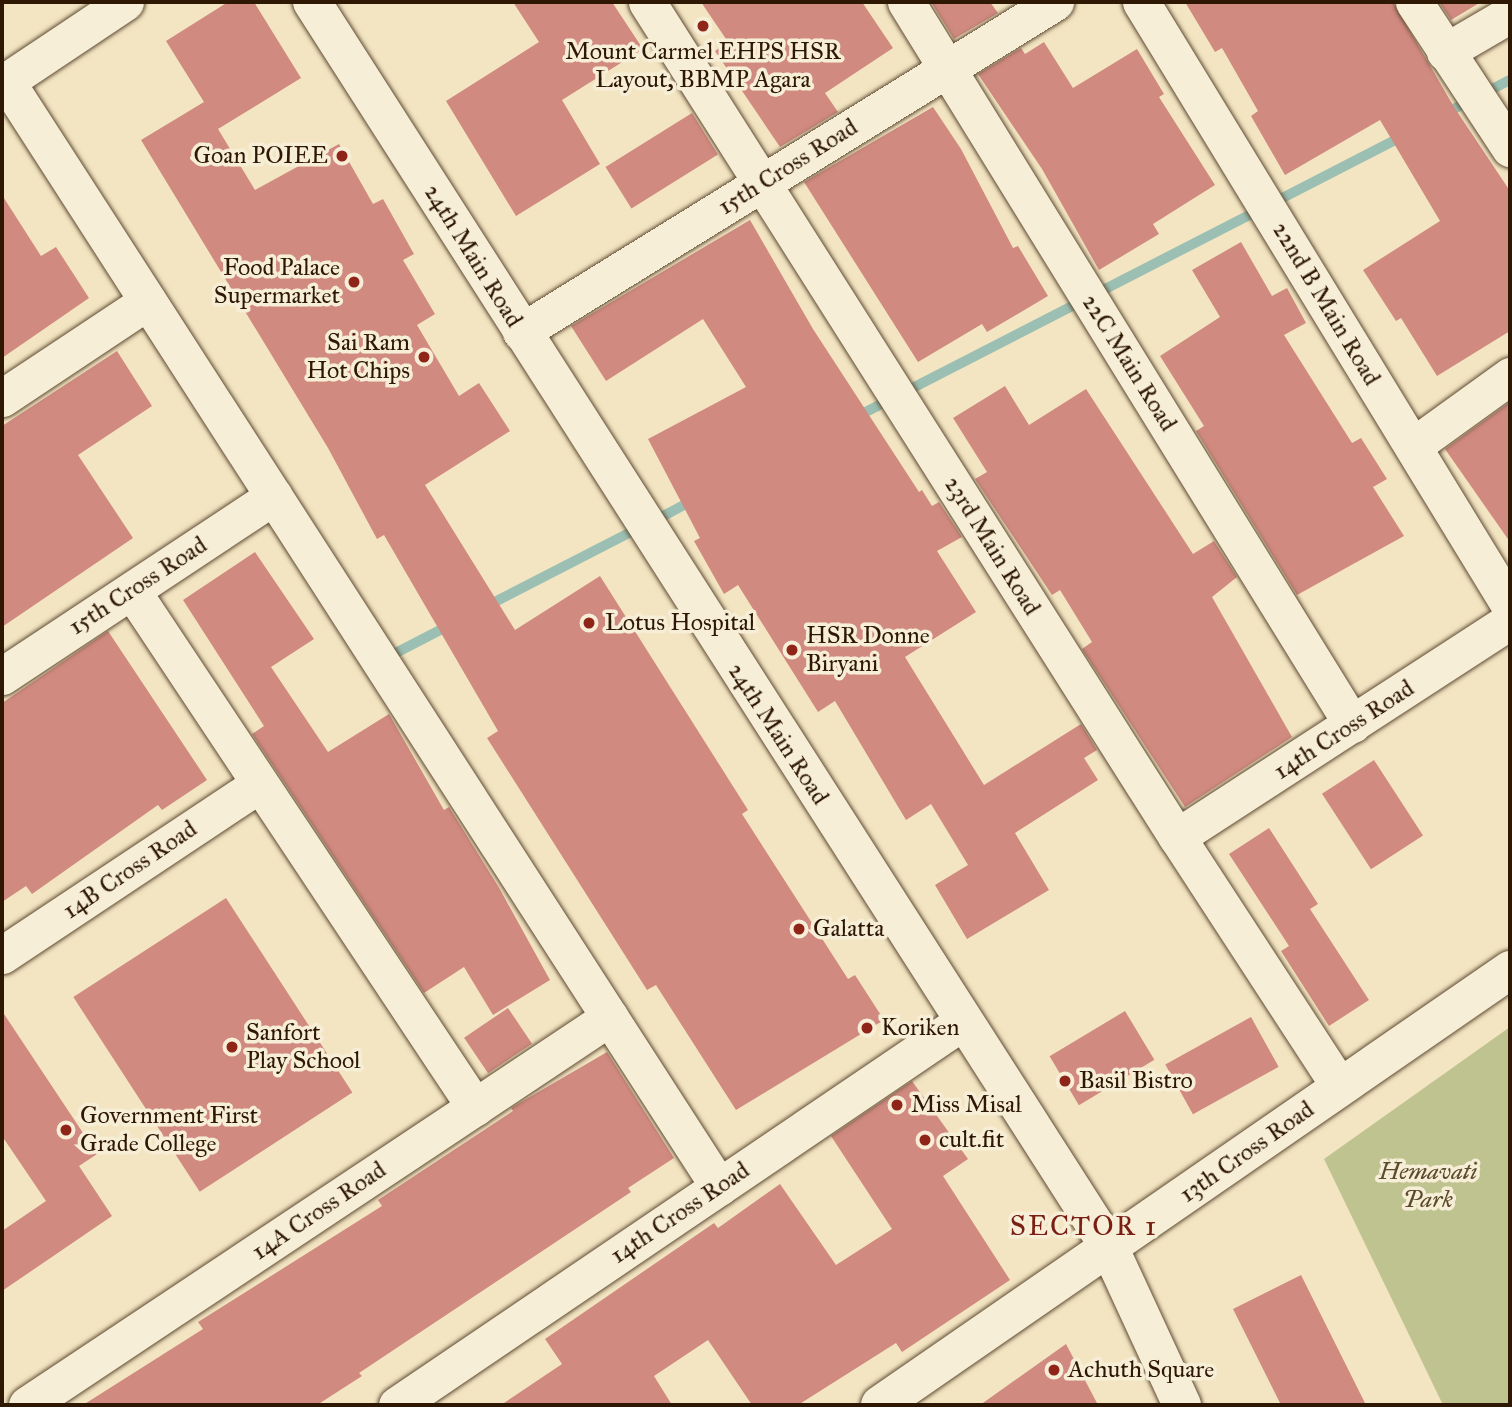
<!DOCTYPE html>
<style>
body{margin:0}
#map{position:relative;width:1512px;height:1407px;overflow:hidden;background:#f3e5c2;font-family:"IM FELL Great Primer",serif}
div>[style]{position:absolute}
.green>*{inset:0;background:#bfc390}
.stream>*{height:10px;margin:-5px;padding:0 5px;transform-origin:5px;border-radius:5px;background:#9bbfb2}
.building>*{inset:0;background:#d18a80;transform-origin:0 0}
.roads{filter:drop-shadow(0 0 2px #5f4b33) drop-shadow(0 0 2px #5f4b33)}
.minor>*{height:37px;margin:-18.5px;padding:0 18.5px;transform-origin:18.5px;border-radius:18.5px;background:#f7eed7}
.tertiary>*{height:38px;margin:-19px;padding:0 19px;transform-origin:19px;border-radius:19px;background:#f7eed7}
.dots>*{width:19px;height:19px;translate:-50% -50%;box-sizing:border-box;border:4px solid #f7eed7;border-radius:50%}
span{translate:-50% -50%;white-space:nowrap;text-align:center;line-height:1.15;-webkit-text-stroke:7px #f7eed7;paint-order:stroke}
.poi-label{font-size:24px;color:#2e1803}
.right{translate:-100% -50%;text-align:right}
.left{translate:0 -50%;text-align:left}
.street-label{font-size:24px;color:#2e1803}
.park-label{font-size:24px;color:#5a4b2d;font-style:italic}
.quarter-label{font-size:28px;color:#7a1f14;letter-spacing:2px}
.frame{position:absolute;inset:0;border:4px solid #2e1803;pointer-events:none}
</style>
<div id="map">
<div class="green">
<div style="clip-path:polygon(1510px 1027px,1510px 1405px,1443px 1405px,1324px 1159px)"></div>
</div>
<div class="stream">
<div style="left:1444px;top:114px;width:74px;rotate:-27.3deg"></div>
<div style="left:856px;top:417px;width:617px;rotate:-27.19deg"></div>
<div style="left:654px;top:521px;width:47px;rotate:-28.2deg"></div>
<div style="left:485px;top:607px;width:173px;rotate:-27.2deg"></div>
<div style="left:386px;top:658px;width:74px;rotate:-27.3deg"></div>
</div>
<div class="building">
<div style="clip-path:polygon(228px 2px,254px 2px,301px 78px,218px 129px,255px 190px,339px 144px,373px 204px,383px 199px,414px 254px,403px 260px,435px 314px,417px 325px,459px 396px,479px 383px,510px 431px,425px 485px,515px 630px,600px 576px,748px 810px,742px 814px,848px 979px,855px 975px,884px 1020px,736px 1110px,656px 985px,647px 990px,487px 738px,498px 731px,384px 535px,377px 539px,328px 448px,141px 140px,204px 102px,166px 41px)"></div>
<div style="clip-path:polygon(513px 2px,612px 2px,643px 49px,562px 100px,600px 164px,516px 216px,446px 101px,539px 42px)"></div>
<div style="clip-path:polygon(701px 2px,862px 2px,893px 48px,825px 93px,838px 112px,780px 147px,715px 51px,728px 42px)"></div>
<div style="clip-path:polygon(931px 2px,990px 2px,998px 13px,954px 39px)"></div>
<div style="clip-path:polygon(1185px 2px,1393px 2px,1454px 107px,1510px 191px,1510px 331px,1437px 376px,1401px 318px,1396px 321px,1363px 270px,1440px 221px,1380px 120px,1285px 175px,1251px 116px,1258px 111px,1222px 48px,1215px 52px)"></div>
<div style="clip-path:polygon(1439px 2px,1481px 2px,1451px 20px)"></div>
<div style="clip-path:polygon(1044px 42px,1073px 88px,1137px 49px,1164px 94px,1159px 97px,1215px 185px,1153px 224px,1159px 234px,1099px 270px,1042px 169px,978px 74px,1021px 48px,1025px 54px)"></div>
<div style="clip-path:polygon(933px 107px,961px 149px,1013px 248px,1018px 246px,1048px 296px,987px 332px,982px 324px,918px 362px,804px 182px)"></div>
<div style="left:692px;top:113px;width:49px;height:102px;rotate:58deg"></div>
<div style="clip-path:polygon(2px 195px,41px 256px,56px 247px,89px 298px,2px 358px)"></div>
<div style="clip-path:polygon(750px 220px,813px 329px,919px 492px,922px 490px,932px 506px,939px 502px,962px 537px,937px 551px,976px 612px,905px 657px,984px 785px,1081px 724px,1097px 750px,1084px 758px,1098px 780px,1015px 833px,1049px 890px,967px 939px,935px 885px,968px 865px,931px 804px,906px 820px,835px 701px,818px 712px,738px 585px,724px 594px,694px 541px,700px 538px,648px 439px,746px 387px,703px 319px,606px 381px,571px 326px)"></div>
<div style="clip-path:polygon(1241px 242px,1272px 296px,1287px 288px,1306px 323px,1284px 335px,1352px 443px,1361px 438px,1387px 479px,1373px 487px,1404px 536px,1297px 595px,1196px 431px,1204px 426px,1160px 356px,1220px 317px,1192px 270px)"></div>
<div style="clip-path:polygon(117px 351px,152px 406px,78px 455px,133px 538px,2px 627px,2px 426px)"></div>
<div style="clip-path:polygon(1005px 386px,1029px 425px,1086px 389px,1193px 554px,1214px 541px,1237px 577px,1212px 597px,1292px 737px,1185px 807px,1082px 649px,1092px 642px,1060px 590px,1052px 595px,975px 479px,987px 472px,953px 418px)"></div>
<div style="clip-path:polygon(1510px 402px,1510px 542px,1445px 449px)"></div>
<div style="clip-path:polygon(255px 552px,314px 639px,271px 667px,328px 752px,389px 714px,444px 810px,449px 807px,498px 886px,550px 980px,493px 1015px,464px 967px,424px 993px,252px 734px,264px 726px,183px 600px)"></div>
<div style="clip-path:polygon(108px 631px,207px 780px,162px 810px,158px 805px,32px 894px,26px 886px,2px 902px,2px 703px)"></div>
<div style="left:1374px;top:760px;width:90px;height:62px;rotate:57deg"></div>
<div style="clip-path:polygon(1269px 828px,1318px 904px,1310px 909px,1369px 1000px,1329px 1026px,1281px 951px,1289px 946px,1229px 854px)"></div>
<div style="left:226px;top:898px;width:232px;height:182px;rotate:57deg"></div>
<div style="left:508px;top:1008px;width:43px;height:53px;rotate:56deg"></div>
<div style="clip-path:polygon(2px 1011px,97px 1154px,79px 1166px,112px 1216px,2px 1291px,2px 1231px,46px 1201px,2px 1136px)"></div>
<div style="left:1125px;top:1011px;width:57px;height:88px;rotate:59deg"></div>
<div style="left:1251px;top:1017px;width:57px;height:98px;rotate:61deg"></div>
<div style="clip-path:polygon(607px 1052px,674px 1158px,628px 1188px,631px 1192px,359px 1373px,362px 1376px,317px 1405px,83px 1405px,203px 1329px,198px 1322px,382px 1206px,378px 1200px,513px 1111px,511px 1108px)"></div>
<div style="clip-path:polygon(912px 1081px,968px 1159px,943px 1176px,1010px 1280px,902px 1352px,896px 1343px,798px 1405px,752px 1405px,708px 1340px,654px 1376px,672px 1405px,501px 1405px,562px 1364px,545px 1339px,714px 1223px,718px 1228px,780px 1184px,836px 1265px,892px 1229px,831px 1136px)"></div>
<div style="clip-path:polygon(1301px 1275px,1366px 1405px,1281px 1405px,1233px 1309px)"></div>
<div style="clip-path:polygon(1066px 1344px,1098px 1405px,980px 1405px)"></div>
</div>
<div class="roads">
<div class="minor">
<div style="left:647px;top:2px;width:989px;rotate:57.6deg"></div>
<div style="left:1177px;top:837px;width:298px;rotate:56.9deg"></div>
<div style="left:906px;top:2px;width:849px;rotate:58.3deg"></div>
<div style="left:1141px;top:2px;width:708px;rotate:58.58deg"></div>
<div style="left:1414px;top:2px;width:175px;rotate:56.7deg"></div>
<div style="left:1445px;top:52px;width:75px;rotate:-30.3deg"></div>
<div style="left:6px;top:81px;width:1316px;rotate:57.19deg"></div>
<div style="left:2px;top:84px;width:148px;rotate:-33.7deg"></div>
<div style="left:521px;top:332px;width:628px;rotate:-31.72deg"></div>
<div style="left:2px;top:398px;width:175px;rotate:-33.6deg"></div>
<div style="left:1413px;top:446px;width:120px;rotate:-35.8deg"></div>
<div style="left:132px;top:591px;width:620px;rotate:56.39deg"></div>
<div style="left:2px;top:676px;width:326px;rotate:-33.5deg"></div>
<div style="left:1177px;top:837px;width:397px;rotate:-33deg"></div>
<div style="left:2px;top:955px;width:309px;rotate:-33.6deg"></div>
<div style="left:27px;top:1405px;width:700px;rotate:-33.64deg"></div>
<div style="left:397px;top:1405px;width:683px;rotate:-34.13deg"></div>
</div>
<div class="tertiary">
<div style="left:312px;top:2px;width:1478px;rotate:57.37deg"></div>
<div style="left:1109px;top:1247px;width:174px;rotate:65.2deg"></div>
<div style="left:880px;top:1405px;width:766px;rotate:-34.62deg"></div>
</div>
</div>
<div class="dots">
<div style="left:703px;top:26px;background:#8f2418"></div>
<div style="left:342px;top:156px;background:#8f2418"></div>
<div style="left:354px;top:282px;background:#8f2418"></div>
<div style="left:424px;top:357px;background:#8f2418"></div>
<div style="left:589px;top:623px;background:#8f2418"></div>
<div style="left:792px;top:650px;background:#8f2418"></div>
<div style="left:799px;top:929px;background:#8f2418"></div>
<div style="left:867px;top:1028px;background:#8f2418"></div>
<div style="left:232px;top:1047px;background:#8f2418"></div>
<div style="left:1065px;top:1081px;background:#8f2418"></div>
<div style="left:897px;top:1105px;background:#8f2418"></div>
<div style="left:66px;top:1130px;background:#8f2418"></div>
<div style="left:925px;top:1140px;background:#8f2418"></div>
<div style="left:1054px;top:1370px;background:#8f2418"></div>
</div>
<div class="poi-label">
<span style="left:703px;top:66px">Mount Carmel EHPS HSR<br>Layout, BBMP Agara</span>
<span class="right" style="left:328px;top:156px">Goan POIEE</span>
<span class="right" style="left:340px;top:282px">Food Palace<br>Supermarket</span>
<span class="right" style="left:410px;top:357px">Sai Ram<br>Hot Chips</span>
<span class="left" style="left:605px;top:623px">Lotus Hospital</span>
<span class="left" style="left:806px;top:650px">HSR Donne<br>Biryani</span>
<span class="left" style="left:813px;top:929px">Galatta</span>
<span class="left" style="left:881px;top:1028px">Koriken</span>
<span class="left" style="left:246px;top:1047px">Sanfort<br>Play School</span>
<span class="left" style="left:1079px;top:1081px">Basil Bistro</span>
<span class="left" style="left:911px;top:1105px">Miss Misal</span>
<span class="left" style="left:80px;top:1130px">Government First<br>Grade College</span>
<span class="left" style="left:939px;top:1140px">cult.fit</span>
<span class="left" style="left:1068px;top:1370px">Achuth Square</span>
</div>
<div class="street-label">
<span style="left:788px;top:167px;rotate:-32deg">15th Cross Road</span>
<span style="left:473px;top:256px;rotate:58deg">24th Main Road</span>
<span style="left:1326px;top:304px;rotate:59deg">22nd B Main Road</span>
<span style="left:1129px;top:363px;rotate:58deg">22C Main Road</span>
<span style="left:992px;top:546px;rotate:58deg">23rd Main Road</span>
<span style="left:138px;top:586px;rotate:-33deg">15th Cross Road</span>
<span style="left:1344px;top:730px;rotate:-33deg">14th Cross Road</span>
<span style="left:778px;top:734px;rotate:57deg">24th Main Road</span>
<span style="left:130px;top:870px;rotate:-34deg">14B Cross Road</span>
<span style="left:1247px;top:1152px;rotate:-35deg">13th Cross Road</span>
<span style="left:319px;top:1211px;rotate:-34deg">14A Cross Road</span>
<span style="left:680px;top:1213px;rotate:-34deg">14th Cross Road</span>
</div>
<div class="park-label">
<span style="left:1428px;top:1186px">Hemavati<br>Park</span>
</div>
<div class="quarter-label">
<span style="left:1084px;top:1226px">SECTOR 1</span>
</div>
<div class="frame"></div>
</div>
